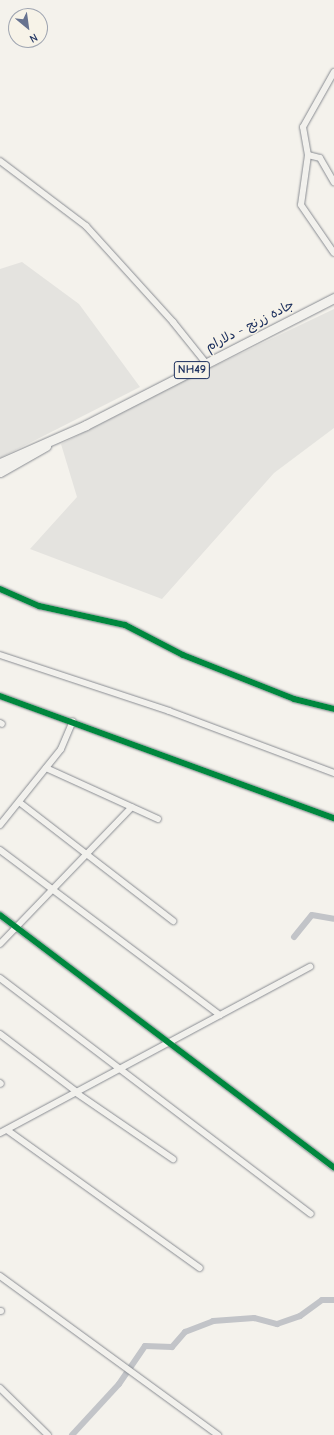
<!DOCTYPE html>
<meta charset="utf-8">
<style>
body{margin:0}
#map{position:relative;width:334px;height:1435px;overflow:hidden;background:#f4f2ec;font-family:"Comic Neue","Playpen Sans Arabic",sans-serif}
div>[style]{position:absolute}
.built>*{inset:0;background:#e4e3df}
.canal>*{height:6px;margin:-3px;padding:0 3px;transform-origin:3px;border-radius:3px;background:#c2c4c8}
.roads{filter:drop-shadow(0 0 1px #898c92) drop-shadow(0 0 1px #898c92)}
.minor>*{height:6px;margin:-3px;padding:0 3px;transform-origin:3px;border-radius:3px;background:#f2f1ed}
.highway>*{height:9px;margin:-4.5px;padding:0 4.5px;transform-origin:4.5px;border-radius:4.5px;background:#f2f1ed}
.cycleway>*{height:6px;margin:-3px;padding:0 3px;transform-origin:3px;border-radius:3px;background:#00873e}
span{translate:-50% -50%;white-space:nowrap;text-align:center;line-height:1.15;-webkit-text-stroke:3px #f7f3e8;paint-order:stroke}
.shield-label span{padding:1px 3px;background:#f7f3e8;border:1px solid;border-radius:3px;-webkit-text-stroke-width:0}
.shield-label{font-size:12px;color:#1b2f5e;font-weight:700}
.street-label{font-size:13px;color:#1b2f5e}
.north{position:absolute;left:8px;top:8px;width:40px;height:40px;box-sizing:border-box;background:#f7f3e8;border:1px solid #9fa5b1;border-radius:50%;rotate:151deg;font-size:11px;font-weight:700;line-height:16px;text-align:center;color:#1b2f5e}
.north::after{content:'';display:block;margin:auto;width:14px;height:18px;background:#677390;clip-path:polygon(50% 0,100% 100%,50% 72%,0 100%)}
</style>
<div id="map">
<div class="built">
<div style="clip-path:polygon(22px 262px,79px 304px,140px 387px,0 458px,0 269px)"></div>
<div style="clip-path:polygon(334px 309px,334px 428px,274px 473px,162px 599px,30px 549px,77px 497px,61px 444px,187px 379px)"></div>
</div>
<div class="canal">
<div style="left:294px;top:937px;width:28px;rotate:-51deg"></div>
<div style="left:312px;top:915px;width:22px;rotate:10deg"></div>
<div style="left:72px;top:1435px;width:69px;rotate:-47.3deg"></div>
<div style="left:119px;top:1384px;width:46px;rotate:-55.6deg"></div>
<div style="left:145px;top:1346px;width:27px;rotate:2deg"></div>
<div style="left:172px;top:1347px;width:20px;rotate:-49deg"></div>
<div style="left:185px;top:1332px;width:30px;rotate:-21deg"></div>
<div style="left:213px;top:1321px;width:41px;rotate:-4.2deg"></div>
<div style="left:254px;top:1318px;width:24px;rotate:15deg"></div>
<div style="left:277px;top:1324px;width:24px;rotate:-19deg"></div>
<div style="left:300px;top:1316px;width:27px;rotate:-36deg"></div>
<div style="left:322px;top:1300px;width:12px"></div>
</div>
<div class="roads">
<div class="minor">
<div style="left:334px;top:72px;width:63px;rotate:119.4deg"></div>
<div style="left:303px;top:127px;width:28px;rotate:80deg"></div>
<div style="left:308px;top:155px;width:50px;rotate:98deg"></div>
<div style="left:301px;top:205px;width:58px;rotate:55.5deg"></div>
<div style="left:308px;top:155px;width:12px;rotate:14deg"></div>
<div style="left:320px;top:158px;width:28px;rotate:60deg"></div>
<div style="left:0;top:161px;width:108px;rotate:37.1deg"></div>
<div style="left:86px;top:226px;width:130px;rotate:47.8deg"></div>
<div style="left:173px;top:322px;width:53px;rotate:51.2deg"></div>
<div style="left:0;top:589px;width:43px;rotate:23.6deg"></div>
<div style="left:39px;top:606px;width:88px;rotate:12.5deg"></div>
<div style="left:125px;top:625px;width:65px;rotate:27.3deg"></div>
<div style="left:183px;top:655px;width:119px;rotate:21.6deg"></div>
<div style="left:294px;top:699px;width:41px;rotate:14deg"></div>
<div style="left:0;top:655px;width:178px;rotate:18.3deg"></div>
<div style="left:169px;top:711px;width:176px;rotate:20.6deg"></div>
<div style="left:0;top:696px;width:356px;rotate:20.1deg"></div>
<div style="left:0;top:723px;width:2px;rotate:27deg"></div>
<div style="left:46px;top:768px;width:123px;rotate:24.5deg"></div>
<div style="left:19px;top:802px;width:195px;rotate:37.7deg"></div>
<div style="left:0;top:825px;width:97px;rotate:-51.2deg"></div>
<div style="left:61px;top:749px;width:30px;rotate:-67deg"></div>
<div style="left:0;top:850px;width:275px;rotate:36.9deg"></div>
<div style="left:0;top:915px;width:419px;rotate:37.1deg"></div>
<div style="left:0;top:944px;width:190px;rotate:-46.1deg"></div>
<div style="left:0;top:978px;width:390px;rotate:37.2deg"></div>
<div style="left:0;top:1034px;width:96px;rotate:37deg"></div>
<div style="left:0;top:1083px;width:1px;rotate:45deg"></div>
<div style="left:75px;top:1092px;width:119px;rotate:34.4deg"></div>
<div style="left:7px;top:1130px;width:237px;rotate:35.6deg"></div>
<div style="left:0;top:1133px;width:352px;rotate:-28.2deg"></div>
<div style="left:0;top:1276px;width:270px;rotate:36.1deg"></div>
<div style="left:0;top:1311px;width:1px"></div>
<div style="left:0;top:1388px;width:67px;rotate:44.4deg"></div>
</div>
<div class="highway">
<div style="left:0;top:463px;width:94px;rotate:-23.8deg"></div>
<div style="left:86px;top:425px;width:279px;rotate:-27.1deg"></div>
<div style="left:0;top:472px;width:53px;rotate:-29.5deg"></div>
</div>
</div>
<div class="cycleway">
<div style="left:0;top:589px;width:43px;rotate:23.6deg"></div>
<div style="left:39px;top:606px;width:88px;rotate:12.5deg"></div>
<div style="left:125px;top:625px;width:65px;rotate:27.3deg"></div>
<div style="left:183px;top:655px;width:119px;rotate:21.6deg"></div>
<div style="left:294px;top:699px;width:41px;rotate:14deg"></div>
<div style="left:0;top:696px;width:356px;rotate:20.1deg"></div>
<div style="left:0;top:915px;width:419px;rotate:37.1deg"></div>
</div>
<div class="shield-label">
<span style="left:192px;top:370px">NH49</span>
</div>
<div class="street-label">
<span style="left:250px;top:326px;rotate:-27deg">جاده زرنج - دلارام</span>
</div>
<div class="north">N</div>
</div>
